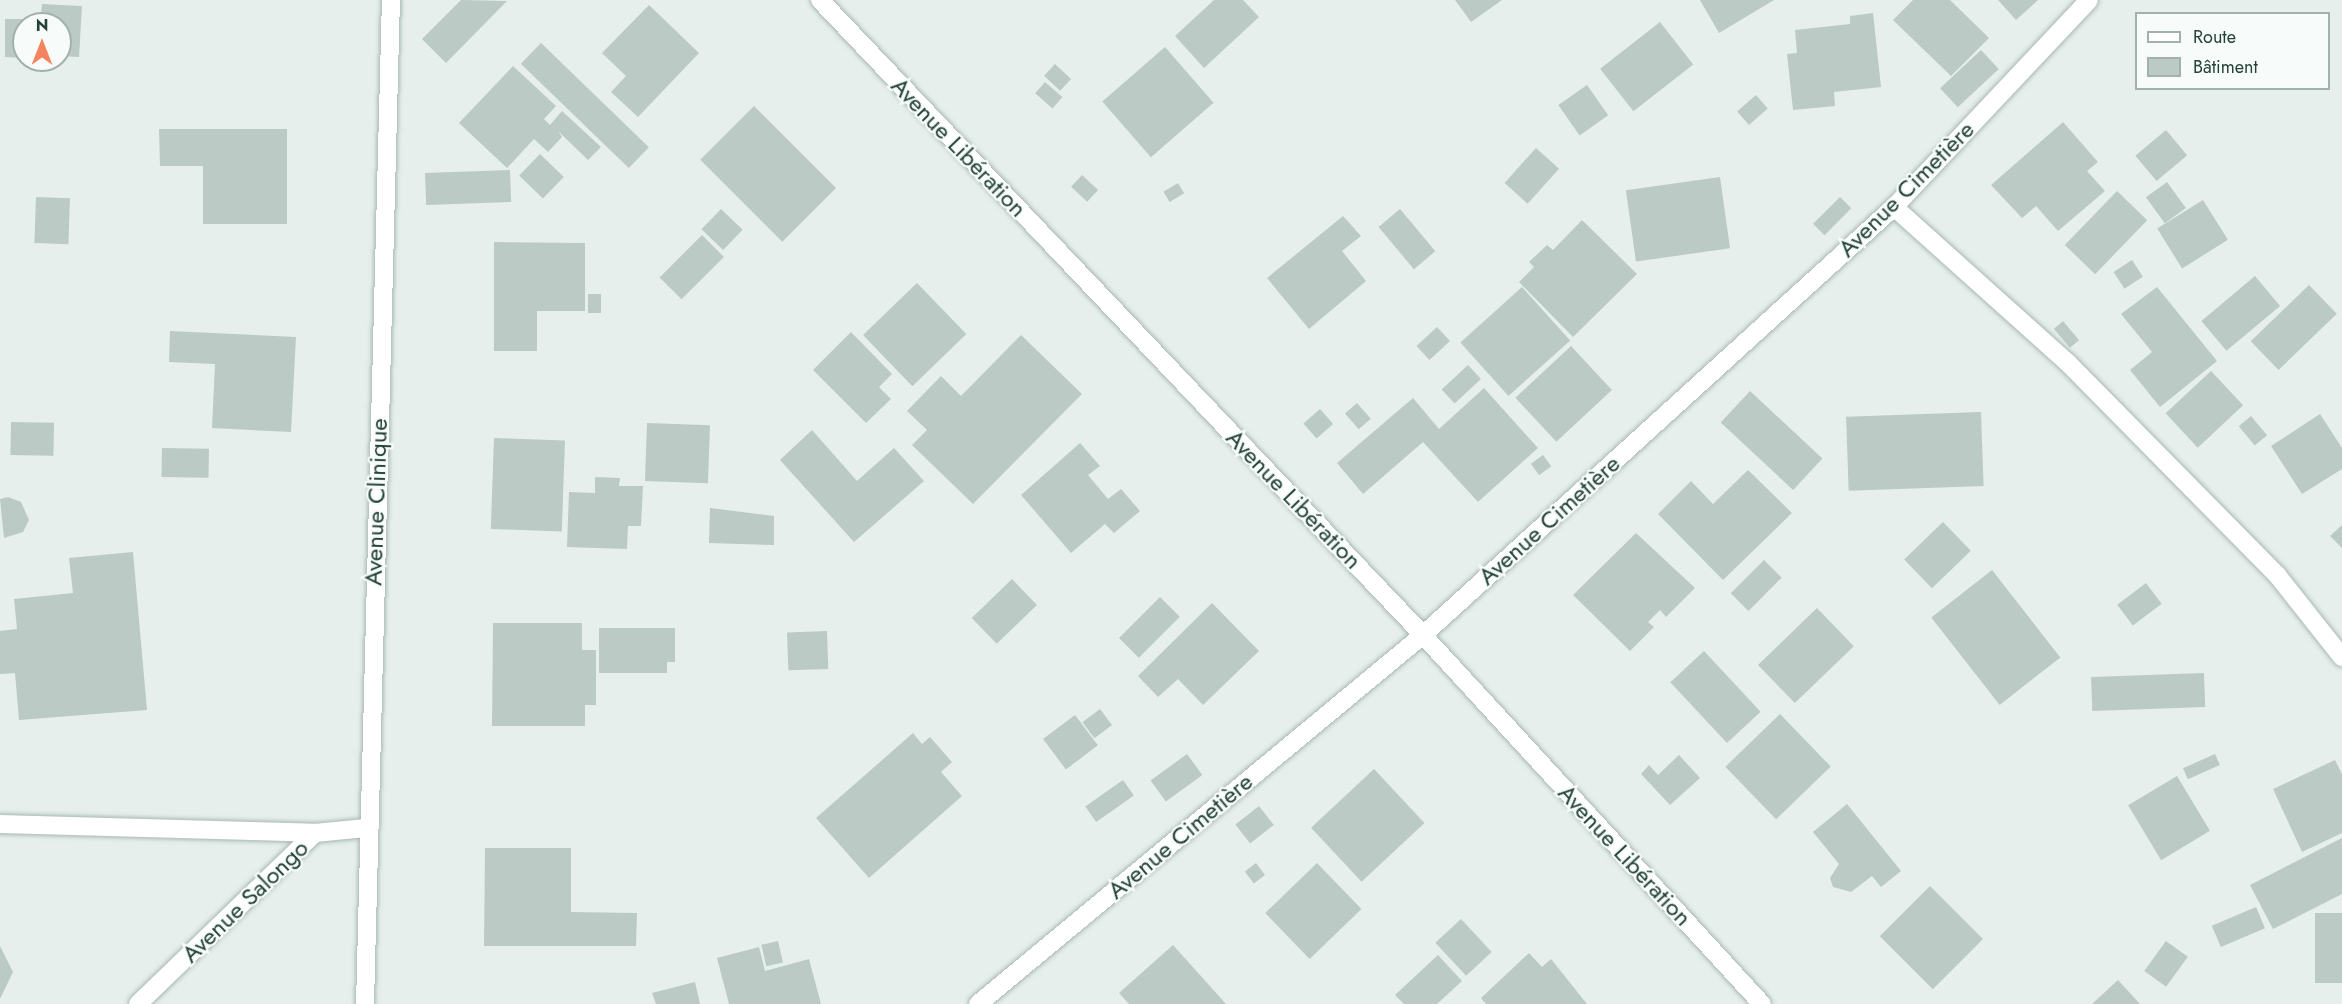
<!DOCTYPE html>
<meta charset="utf-8">
<style>
body{margin:0}
#map{position:relative;width:2342px;height:1004px;overflow:hidden;background:#e6efeb;font-family:Jost,sans-serif}
div>[style]{position:absolute}
.building>*{inset:0;background:#bbcac4;transform-origin:0 0}
.roads{filter:drop-shadow(0 0 2px #a8b8b2) drop-shadow(0 0 2px #a8b8b2)}
.street>*{height:18px;margin:-9px;padding:0 9px;transform-origin:9px;border-radius:9px;background:#fff}
.secondary>*{height:18px;margin:-9px;padding:0 9px;transform-origin:9px;border-radius:9px;background:#fff}
span{translate:-50% -50%;white-space:nowrap;text-align:center;line-height:1.15;-webkit-text-stroke:4.5px #f7fbf9;paint-order:stroke}
.street-label{font-size:24px;color:#24423a}
.legend{position:absolute;left:2135px;top:12px;width:195px;height:78px;box-sizing:border-box;background:#f7fbf9;border:2px solid #a3b1ad;margin:0;padding:8px 10px;list-style:none;font-size:18px;color:#24423a}
.legend li{display:flex;align-items:center;gap:12px;height:30px}
.legend b{width:30px;border:2px solid #a3b1ad}
.north{position:absolute;left:12px;top:12px;width:60px;height:60px;box-sizing:border-box;background:#f7fbf9;border:2px solid #a3b1ad;border-radius:50%;rotate:0deg;font-size:16px;font-weight:700;line-height:24px;text-align:center;color:#24423a}
.north::after{content:'';display:block;margin:auto;width:21px;height:27px;background:#f4845f;clip-path:polygon(50% 0,100% 100%,50% 72%,0 100%)}
</style>
<div id="map">
<div class="building">
<div style="clip-path:polygon(461px 0,507px 1px,446px 63px,422px 39px)"></div>
<div style="clip-path:polygon(1214px 0,1243px 0,1259px 17px,1204px 68px,1175px 36px)"></div>
<div style="clip-path:polygon(1455px 0,1502px 0,1471px 22px)"></div>
<div style="clip-path:polygon(1700px 0,1774px 0,1719px 33px)"></div>
<div style="clip-path:polygon(1913px 0,1950px 0,1989px 38px,1951px 76px,1893px 20px)"></div>
<div style="clip-path:polygon(1998px 0,2038px 0,2016px 20px)"></div>
<div style="clip-path:polygon(42px 4px,82px 6px,79px 57px,60px 56px,60px 24px,40px 24px)"></div>
<div style="clip-path:polygon(649px 5px,699px 53px,638px 117px,611px 92px,626px 76px,602px 53px)"></div>
<div style="clip-path:polygon(1873px 13px,1881px 87px,1834px 92px,1835px 106px,1793px 110px,1787px 54px,1797px 53px,1795px 30px,1850px 24px,1850px 16px)"></div>
<div style="clip-path:polygon(5px 19px,30px 19px,24px 24px,24px 58px,5px 57px)"></div>
<div style="left:1660px;top:22px;width:54px;height:76px;rotate:52deg"></div>
<div style="left:541px;top:43px;width:150px;height:29px;rotate:44deg"></div>
<div style="left:1165px;top:47px;width:74px;height:83px;rotate:49deg"></div>
<div style="left:1981px;top:50px;width:26px;height:56px;rotate:47deg"></div>
<div style="left:1055px;top:64px;width:22px;height:16px;rotate:43deg"></div>
<div style="clip-path:polygon(513px 66px,556px 106px,544px 119px,550px 125px,562px 111px,601px 147px,588px 160px,558px 131px,562px 137px,548px 152px,534px 139px,507px 168px,459px 123px)"></div>
<div style="left:1045px;top:82px;width:23px;height:15px;rotate:41deg"></div>
<div style="left:1587px;top:85px;width:37px;height:35px;rotate:55deg"></div>
<div style="left:1756px;top:95px;width:18px;height:25px;rotate:49deg"></div>
<div style="left:754px;top:106px;width:116px;height:76px;rotate:45deg"></div>
<div style="clip-path:polygon(2063px 122px,2098px 162px,2087px 171px,2105px 191px,2058px 231px,2036px 206px,2022px 218px,1991px 185px)"></div>
<div style="clip-path:polygon(159px 129px,287px 129px,287px 224px,203px 224px,203px 166px,160px 166px)"></div>
<div style="left:2166px;top:130px;width:33px;height:40px;rotate:50deg"></div>
<div style="left:1536px;top:148px;width:31px;height:47px;rotate:42deg"></div>
<div style="left:540px;top:154px;width:33px;height:30px;rotate:44deg"></div>
<div style="left:510px;top:170px;width:32px;height:85px;rotate:88deg"></div>
<div style="left:1082px;top:175px;width:22px;height:16px;rotate:43deg"></div>
<div style="left:1720px;top:177px;width:72px;height:95px;rotate:82deg"></div>
<div style="left:2167px;top:182px;width:32px;height:26px;rotate:54deg"></div>
<div style="left:1178px;top:183px;width:12px;height:17px;rotate:59deg"></div>
<div style="left:2117px;top:191px;width:42px;height:75px;rotate:44deg"></div>
<div style="left:36px;top:197px;width:34px;height:46px;rotate:2deg"></div>
<div style="left:1840px;top:197px;width:16px;height:38px;rotate:45deg"></div>
<div style="left:2203px;top:200px;width:47px;height:54px;rotate:58deg"></div>
<div style="left:721px;top:209px;width:30px;height:28px;rotate:44deg"></div>
<div style="left:1400px;top:209px;width:55px;height:28px;rotate:50deg"></div>
<div style="clip-path:polygon(1343px 216px,1361px 236px,1342px 251px,1366px 281px,1309px 329px,1267px 278px)"></div>
<div style="clip-path:polygon(1582px 220px,1637px 274px,1573px 337px,1519px 282px,1534px 267px,1529px 262px,1547px 245px,1553px 250px)"></div>
<div style="left:702px;top:235px;width:31px;height:60px;rotate:45deg"></div>
<div style="clip-path:polygon(494px 242px,585px 243px,585px 311px,537px 311px,537px 351px,494px 351px)"></div>
<div style="left:2132px;top:260px;width:20px;height:22px;rotate:57deg"></div>
<div style="left:2255px;top:276px;width:39px;height:70px;rotate:50deg"></div>
<div style="left:917px;top:283px;width:71px;height:75px;rotate:46deg"></div>
<div style="left:2309px;top:285px;width:40px;height:81px;rotate:46deg"></div>
<div style="left:1522px;top:287px;width:72px;height:83px;rotate:48deg"></div>
<div style="clip-path:polygon(2157px 287px,2217px 361px,2160px 407px,2130px 370px,2152px 352px,2121px 314px)"></div>
<div style="left:588px;top:294px;width:13px;height:19px"></div>
<div style="left:2063px;top:321px;width:25px;height:12px;rotate:50deg"></div>
<div style="left:1437px;top:327px;width:19px;height:28px;rotate:47deg"></div>
<div style="clip-path:polygon(170px 331px,296px 337px,291px 432px,212px 428px,215px 364px,169px 362px)"></div>
<div style="clip-path:polygon(851px 332px,892px 374px,879px 387px,891px 399px,866px 423px,813px 370px)"></div>
<div style="clip-path:polygon(1021px 335px,1082px 394px,973px 504px,912px 445px,927px 430px,907px 411px,941px 376px,961px 396px)"></div>
<div style="left:1571px;top:346px;width:60px;height:76px;rotate:47deg"></div>
<div style="left:1468px;top:365px;width:19px;height:36px;rotate:47deg"></div>
<div style="left:2211px;top:371px;width:47px;height:62px;rotate:47deg"></div>
<div style="clip-path:polygon(1484px 388px,1538px 448px,1478px 502px,1423px 442px,1363px 494px,1337px 463px,1413px 398px,1439px 429px)"></div>
<div style="left:1750px;top:391px;width:99px;height:43px;rotate:43deg"></div>
<div style="left:1357px;top:403px;width:21px;height:16px;rotate:49deg"></div>
<div style="left:1320px;top:409px;width:20px;height:22px;rotate:49deg"></div>
<div style="left:1981px;top:412px;width:74px;height:135px;rotate:88deg"></div>
<div style="clip-path:polygon(2320px 414px,2342px 448px,2342px 469px,2302px 494px,2271px 446px)"></div>
<div style="left:2251px;top:416px;width:25px;height:16px;rotate:50deg"></div>
<div style="left:11px;top:422px;width:43px;height:33px;rotate:1deg"></div>
<div style="left:647px;top:423px;width:63px;height:58px;rotate:2deg"></div>
<div style="clip-path:polygon(812px 430px,857px 481px,894px 448px,924px 481px,854px 542px,780px 460px)"></div>
<div style="left:494px;top:438px;width:71px;height:91px;rotate:2deg"></div>
<div style="clip-path:polygon(1080px 443px,1100px 466px,1088px 475px,1108px 499px,1121px 489px,1140px 511px,1114px 533px,1105px 524px,1071px 553px,1021px 495px)"></div>
<div style="left:162px;top:448px;width:47px;height:29px;rotate:1deg"></div>
<div style="left:1543px;top:455px;width:14px;height:15px;rotate:54deg"></div>
<div style="clip-path:polygon(1748px 470px,1792px 513px,1723px 580px,1658px 514px,1691px 481px,1713px 504px)"></div>
<div style="clip-path:polygon(595px 477px,620px 478px,619px 486px,643px 486px,641px 526px,628px 526px,627px 549px,567px 547px,569px 492px,595px 493px)"></div>
<div style="clip-path:polygon(8px 497px,21px 502px,29px 520px,23px 532px,4px 538px,0 499px)"></div>
<div style="clip-path:polygon(710px 508px,774px 516px,774px 545px,709px 543px)"></div>
<div style="left:1943px;top:522px;width:40px;height:54px;rotate:46deg"></div>
<div style="clip-path:polygon(2342px 525px,2342px 548px,2330px 536px)"></div>
<div style="clip-path:polygon(1636px 533px,1695px 588px,1666px 617px,1660px 610px,1648px 622px,1654px 627px,1630px 651px,1573px 595px)"></div>
<div style="clip-path:polygon(133px 552px,147px 710px,19px 720px,15px 673px,0 674px,0 631px,17px 629px,14px 599px,73px 593px,69px 558px)"></div>
<div style="left:1764px;top:560px;width:25px;height:47px;rotate:45deg"></div>
<div style="left:1992px;top:570px;width:111px;height:77px;rotate:52deg"></div>
<div style="left:1012px;top:579px;width:36px;height:56px;rotate:46deg"></div>
<div style="left:2146px;top:583px;width:26px;height:36px;rotate:53deg"></div>
<div style="left:1160px;top:597px;width:28px;height:58px;rotate:45deg"></div>
<div style="clip-path:polygon(1212px 603px,1259px 651px,1203px 705px,1178px 679px,1158px 697px,1138px 676px)"></div>
<div style="left:1817px;top:608px;width:53px;height:82px;rotate:46deg"></div>
<div style="clip-path:polygon(493px 623px,582px 623px,582px 650px,596px 650px,596px 705px,585px 705px,585px 726px,492px 726px)"></div>
<div style="clip-path:polygon(599px 628px,675px 628px,675px 662px,667px 662px,667px 673px,599px 673px)"></div>
<div style="left:827px;top:631px;width:38px;height:40px;rotate:88deg"></div>
<div style="left:1704px;top:651px;width:83px;height:46px;rotate:47deg"></div>
<div style="left:2204px;top:673px;width:34px;height:113px;rotate:88deg"></div>
<div style="left:1100px;top:709px;width:20px;height:22px;rotate:53deg"></div>
<div style="left:1780px;top:714px;width:73px;height:76px;rotate:46deg"></div>
<div style="left:1075px;top:715px;width:38px;height:40px;rotate:53deg"></div>
<div style="clip-path:polygon(913px 733px,922px 744px,930px 737px,952px 762px,941px 772px,962px 796px,869px 878px,816px 818px)"></div>
<div style="left:1187px;top:754px;width:26px;height:45px;rotate:54deg"></div>
<div style="left:2215px;top:754px;width:12px;height:35px;rotate:66deg"></div>
<div style="clip-path:polygon(1679px 755px,1700px 778px,1670px 805px,1641px 774px,1649px 765px,1658px 775px)"></div>
<div style="clip-path:polygon(2335px 760px,2342px 774px,2342px 833px,2302px 852px,2273px 789px)"></div>
<div style="left:1374px;top:769px;width:74px;height:86px;rotate:47deg"></div>
<div style="left:2177px;top:776px;width:64px;height:57px;rotate:59deg"></div>
<div style="left:1123px;top:780px;width:19px;height:46px;rotate:55deg"></div>
<div style="clip-path:polygon(1847px 804px,1901px 871px,1881px 887px,1872px 876px,1851px 892px,1833px 887px,1830px 878px,1839px 864px,1813px 832px)"></div>
<div style="left:1259px;top:806px;width:24px;height:30px;rotate:52deg"></div>
<div style="clip-path:polygon(2342px 838px,2342px 894px,2273px 929px,2250px 885px)"></div>
<div style="clip-path:polygon(485px 848px,571px 848px,571px 912px,637px 913px,636px 946px,484px 946px)"></div>
<div style="left:1256px;top:863px;width:15px;height:14px;rotate:53deg"></div>
<div style="left:1317px;top:863px;width:64px;height:72px;rotate:46deg"></div>
<div style="left:1930px;top:886px;width:75px;height:71px;rotate:45deg"></div>
<div style="left:2256px;top:907px;width:23px;height:48px;rotate:67deg"></div>
<div style="left:2342px;top:913px;width:70px;height:27px;rotate:90deg"></div>
<div style="left:1461px;top:919px;width:45px;height:35px;rotate:47deg"></div>
<div style="left:778px;top:941px;width:22px;height:17px;rotate:77deg"></div>
<div style="left:2166px;top:941px;width:27px;height:37px;rotate:36deg"></div>
<div style="clip-path:polygon(1173px 945px,1226px 1004px,1129px 1004px,1119px 993px)"></div>
<div style="clip-path:polygon(0 946px,13px 972px,0 999px)"></div>
<div style="clip-path:polygon(759px 947px,765px 971px,809px 959px,821px 1004px,729px 1004px,717px 958px)"></div>
<div style="clip-path:polygon(1529px 953px,1542px 967px,1551px 959px,1587px 1004px,1486px 1004px,1481px 998px)"></div>
<div style="clip-path:polygon(1438px 955px,1462px 981px,1437px 1004px,1404px 1004px,1395px 995px)"></div>
<div style="clip-path:polygon(2118px 980px,2140px 1004px,2092px 1004px)"></div>
<div style="clip-path:polygon(695px 982px,700px 1004px,656px 1004px,652px 993px)"></div>
</div>
<div class="roads">
<div class="street">
<div style="left:1894px;top:207px;width:234px;rotate:41.9deg"></div>
<div style="left:2068px;top:363px;width:298px;rotate:45.4deg"></div>
<div style="left:2277px;top:575px;width:105px;rotate:51.6deg"></div>
<div style="left:0;top:824px;width:315px;rotate:1.6deg"></div>
<div style="left:138px;top:1004px;width:246px;rotate:-44deg"></div>
<div style="left:315px;top:833px;width:51px;rotate:-5.6deg"></div>
<div style="left:365px;top:1004px;width:1004px;rotate:-88.52deg"></div>
<div style="left:978px;top:1004px;width:578px;rotate:-39.67deg"></div>
<div style="left:1423px;top:635px;width:636px;rotate:-42.26deg"></div>
<div style="left:1894px;top:207px;width:284px;rotate:-46.7deg"></div>
</div>
<div class="secondary">
<div style="left:820px;top:0;width:876px;rotate:46.48deg"></div>
<div style="left:1423px;top:635px;width:501px;rotate:47.43deg"></div>
</div>
</div>
<div class="street-label">
<span style="left:959px;top:147px;rotate:46deg">Avenue Libération</span>
<span style="left:1906px;top:189px;rotate:-45deg">Avenue Cimetière</span>
<span style="left:1294px;top:499px;rotate:46deg">Avenue Libération</span>
<span style="left:376px;top:502px;rotate:-88deg">Avenue Clinique</span>
<span style="left:1549px;top:520px;rotate:-42deg">Avenue Cimetière</span>
<span style="left:1180px;top:836px;rotate:-40deg">Avenue Cimetière</span>
<span style="left:1625px;top:855px;rotate:47deg">Avenue Libération</span>
<span style="left:245px;top:901px;rotate:-44deg">Avenue Salongo</span>
</div>
<ul class="legend">
<li><b style="height:8px;background:#fff"></b>Route</li>
<li><b style="height:16px;background:#bbcac4"></b>Bâtiment</li>
</ul>
<div class="north">N</div>
</div>
